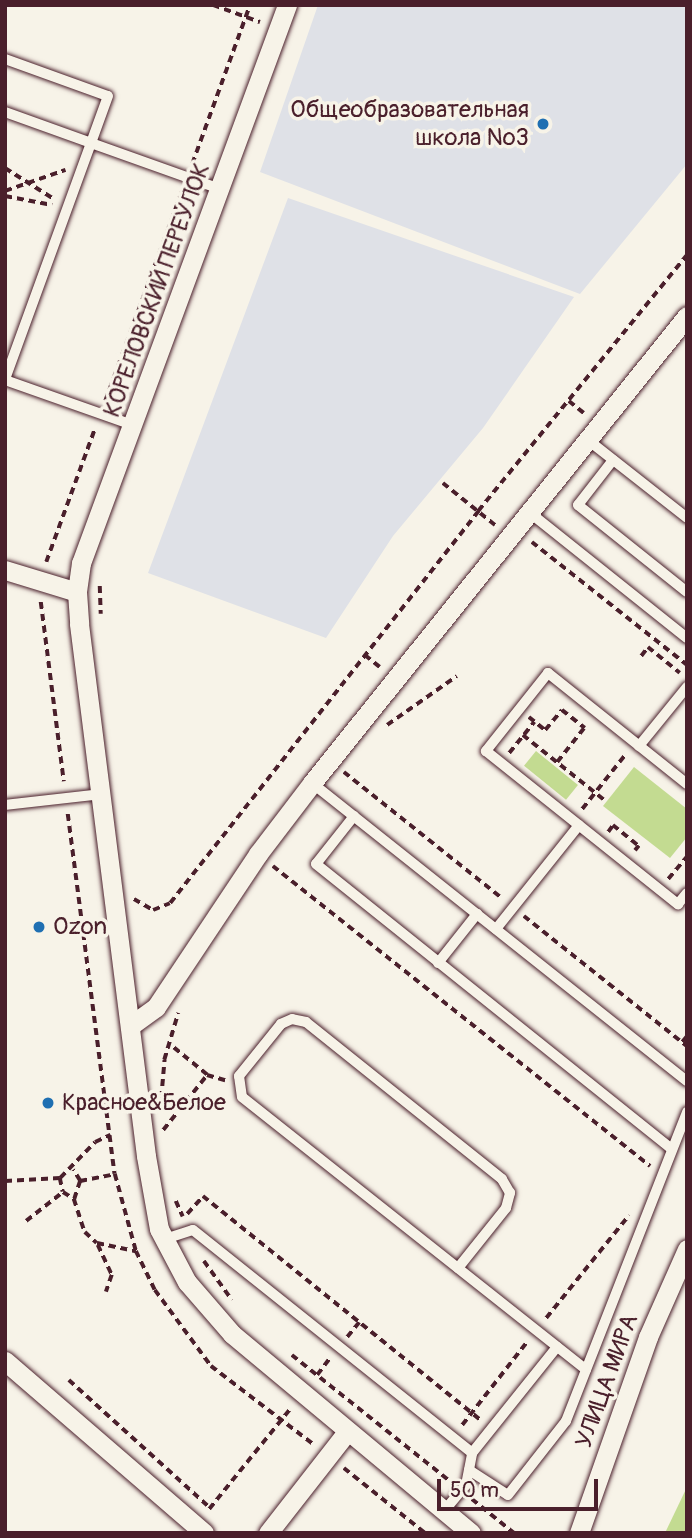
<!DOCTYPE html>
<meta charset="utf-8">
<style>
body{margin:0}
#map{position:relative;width:692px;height:1538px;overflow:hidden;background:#f7f3e8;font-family:Pangolin,sans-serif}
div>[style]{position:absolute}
.built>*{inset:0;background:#dfe1e7}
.green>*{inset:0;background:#c3db91;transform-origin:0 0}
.path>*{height:3.5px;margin-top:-1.75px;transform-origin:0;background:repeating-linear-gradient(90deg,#4a1f2b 0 7px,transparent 0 12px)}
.roads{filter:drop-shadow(0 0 2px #4a1f2b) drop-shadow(0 0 2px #4a1f2b)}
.lane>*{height:10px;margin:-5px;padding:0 5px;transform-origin:5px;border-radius:5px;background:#f7f3e8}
.street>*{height:19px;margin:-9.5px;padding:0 9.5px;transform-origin:9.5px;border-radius:9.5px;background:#f7f3e8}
.dots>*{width:19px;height:19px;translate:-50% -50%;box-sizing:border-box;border:4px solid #f7f3e8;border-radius:50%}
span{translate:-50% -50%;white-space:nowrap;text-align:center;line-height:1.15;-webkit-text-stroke:7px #f7f3e8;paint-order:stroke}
.poi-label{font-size:24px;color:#4a1f2b}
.right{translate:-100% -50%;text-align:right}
.left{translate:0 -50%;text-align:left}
.street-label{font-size:24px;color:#4a1f2b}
.frame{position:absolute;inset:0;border:7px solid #4a1f2b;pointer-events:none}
.scale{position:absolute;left:437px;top:1479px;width:161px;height:32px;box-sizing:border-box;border:4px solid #4a1f2b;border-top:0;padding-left:9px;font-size:21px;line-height:24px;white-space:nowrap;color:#4a1f2b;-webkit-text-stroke:5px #f7f3e8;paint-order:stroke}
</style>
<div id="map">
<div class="built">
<div style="clip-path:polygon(318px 5px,687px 5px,687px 164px,580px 294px,260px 172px)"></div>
<div style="clip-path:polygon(288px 198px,574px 297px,483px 428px,393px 536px,326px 638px,148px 573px)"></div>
</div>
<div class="green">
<div style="left:536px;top:751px;width:54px;height:19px;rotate:39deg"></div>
<div style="clip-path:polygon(634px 767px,687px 809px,687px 837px,670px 858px,603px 806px)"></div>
<div style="clip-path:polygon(687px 1487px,687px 1533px,665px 1533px)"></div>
</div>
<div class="path">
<div style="left:213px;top:5px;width:50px;rotate:19.9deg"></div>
<div style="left:192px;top:164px;width:169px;rotate:-70deg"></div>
<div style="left:5px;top:168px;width:58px;rotate:32.3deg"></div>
<div style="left:5px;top:191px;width:64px;rotate:-19.3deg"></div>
<div style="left:5px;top:196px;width:48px;rotate:10.8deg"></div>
<div style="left:105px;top:401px;width:224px;rotate:-69.9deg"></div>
<div style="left:569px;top:401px;width:19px;rotate:39deg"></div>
<div style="left:443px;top:483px;width:67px;rotate:38.9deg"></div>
<div style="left:532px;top:542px;width:198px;rotate:38.4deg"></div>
<div style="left:46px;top:562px;width:143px;rotate:-69.9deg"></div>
<div style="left:100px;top:586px;width:28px;rotate:88deg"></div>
<div style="left:41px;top:602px;width:181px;rotate:82.7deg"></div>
<div style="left:365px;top:655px;width:19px;rotate:39deg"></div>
<div style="left:641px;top:656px;width:11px;rotate:-52deg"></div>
<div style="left:648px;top:647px;width:41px;rotate:39.1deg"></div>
<div style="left:529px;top:717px;width:21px;rotate:39deg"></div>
<div style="left:545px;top:730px;width:26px;rotate:-50deg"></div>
<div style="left:562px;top:710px;width:29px;rotate:38deg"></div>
<div style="left:387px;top:725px;width:85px;rotate:-35deg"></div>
<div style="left:523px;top:735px;width:107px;rotate:38.6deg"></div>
<div style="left:509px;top:753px;width:40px;rotate:-51deg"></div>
<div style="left:557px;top:762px;width:43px;rotate:-51.5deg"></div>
<div style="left:344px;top:772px;width:202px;rotate:38.6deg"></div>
<div style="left:582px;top:809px;width:69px;rotate:-51.5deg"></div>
<div style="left:68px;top:814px;width:363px;rotate:82.6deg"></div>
<div style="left:115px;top:1174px;width:80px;rotate:74.7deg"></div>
<div style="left:136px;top:1251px;width:43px;rotate:64deg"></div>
<div style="left:155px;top:1290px;width:94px;rotate:53.6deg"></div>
<div style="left:211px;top:1366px;width:128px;rotate:37.4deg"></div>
<div style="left:608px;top:832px;width:9px;rotate:-54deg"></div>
<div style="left:613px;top:825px;width:33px;rotate:39deg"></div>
<div style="left:639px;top:846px;width:6px;rotate:129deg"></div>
<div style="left:273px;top:866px;width:482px;rotate:38.5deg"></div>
<div style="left:668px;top:879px;width:30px;rotate:-50deg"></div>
<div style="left:134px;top:899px;width:22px;rotate:30deg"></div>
<div style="left:153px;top:910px;width:18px;rotate:-22deg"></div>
<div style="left:170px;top:903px;width:499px;rotate:-51.8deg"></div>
<div style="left:478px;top:511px;width:330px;rotate:-50.8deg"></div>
<div style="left:524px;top:916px;width:208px;rotate:38.6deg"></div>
<div style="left:682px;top:1042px;width:8px;rotate:-50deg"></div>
<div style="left:207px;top:1075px;width:19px;rotate:16deg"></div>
<div style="left:161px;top:1098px;width:38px;rotate:-85deg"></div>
<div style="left:164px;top:1060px;width:49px;rotate:-73.4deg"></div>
<div style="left:163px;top:1130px;width:70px;rotate:-51.3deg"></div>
<div style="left:207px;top:1075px;width:49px;rotate:-140.8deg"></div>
<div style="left:60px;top:1178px;width:14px;rotate:78deg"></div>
<div style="left:63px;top:1192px;width:13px;rotate:32deg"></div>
<div style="left:74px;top:1199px;width:19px;rotate:-72deg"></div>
<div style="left:80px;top:1181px;width:13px;rotate:-122deg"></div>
<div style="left:5px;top:1181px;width:55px;rotate:-3.1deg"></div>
<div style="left:60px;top:1178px;width:50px;rotate:-45.8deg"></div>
<div style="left:95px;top:1142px;width:17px;rotate:-25deg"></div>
<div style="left:80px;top:1181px;width:36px;rotate:-11deg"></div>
<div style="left:74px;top:1199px;width:35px;rotate:72deg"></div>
<div style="left:85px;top:1232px;width:16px;rotate:43deg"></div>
<div style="left:97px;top:1243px;width:40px;rotate:12deg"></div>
<div style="left:176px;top:1201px;width:17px;rotate:66deg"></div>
<div style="left:187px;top:1214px;width:24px;rotate:-48deg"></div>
<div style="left:203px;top:1196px;width:357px;rotate:38.9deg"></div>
<div style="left:26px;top:1221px;width:47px;rotate:-38.1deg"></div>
<div style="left:98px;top:1245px;width:33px;rotate:65deg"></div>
<div style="left:112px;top:1275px;width:18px;rotate:109deg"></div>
<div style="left:204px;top:1261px;width:48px;rotate:54.3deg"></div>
<div style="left:546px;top:1318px;width:132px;rotate:-51.1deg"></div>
<div style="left:347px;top:1337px;width:19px;rotate:-51deg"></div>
<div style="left:292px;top:1355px;width:202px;rotate:38.6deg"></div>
<div style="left:317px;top:1375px;width:20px;rotate:-53deg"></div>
<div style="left:69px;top:1380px;width:190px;rotate:42.2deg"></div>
<div style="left:462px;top:1425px;width:104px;rotate:-52deg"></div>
<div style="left:344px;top:1468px;width:104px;rotate:38.7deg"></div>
<div style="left:472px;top:1499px;width:54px;rotate:39deg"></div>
<div style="left:209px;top:1509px;width:129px;rotate:-51deg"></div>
</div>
<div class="roads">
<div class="lane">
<div style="left:5px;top:59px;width:109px;rotate:19.8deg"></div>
<div style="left:108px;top:96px;width:50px;rotate:109.9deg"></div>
<div style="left:91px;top:143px;width:137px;rotate:19.6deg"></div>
<div style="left:5px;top:112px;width:91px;rotate:19.8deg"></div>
<div style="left:91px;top:143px;width:251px;rotate:110deg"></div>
<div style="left:5px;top:380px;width:136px;rotate:19.4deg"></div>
<div style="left:588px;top:440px;width:126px;rotate:38.2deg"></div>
<div style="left:613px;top:460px;width:57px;rotate:127.9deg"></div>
<div style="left:578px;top:505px;width:139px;rotate:38.6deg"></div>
<div style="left:529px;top:512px;width:202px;rotate:38.6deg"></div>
<div style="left:639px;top:746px;width:76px;rotate:-50.9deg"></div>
<div style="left:312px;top:783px;width:479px;rotate:38.5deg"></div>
<div style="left:687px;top:784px;width:178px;rotate:-141.4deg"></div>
<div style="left:548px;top:673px;width:100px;rotate:128.5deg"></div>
<div style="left:486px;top:751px;width:246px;rotate:38.6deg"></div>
<div style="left:678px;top:904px;width:14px;rotate:-51deg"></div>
<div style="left:5px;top:805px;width:97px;rotate:-6.5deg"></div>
<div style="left:354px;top:816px;width:61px;rotate:128.4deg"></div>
<div style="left:316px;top:864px;width:456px;rotate:38.7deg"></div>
<div style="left:496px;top:929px;width:133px;rotate:-51.4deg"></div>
<div style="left:438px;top:963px;width:63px;rotate:-51.5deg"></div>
<div style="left:165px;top:1239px;width:29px;rotate:-18deg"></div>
<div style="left:193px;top:1230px;width:357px;rotate:38.6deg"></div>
<div style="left:472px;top:1453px;width:136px;rotate:-51.3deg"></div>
<div style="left:458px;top:1268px;width:77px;rotate:-51.3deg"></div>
<div style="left:506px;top:1208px;width:16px;rotate:-75deg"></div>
<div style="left:510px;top:1193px;width:16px;rotate:-120deg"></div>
<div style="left:502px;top:1179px;width:251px;rotate:-141.3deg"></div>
<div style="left:306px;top:1022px;width:14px;rotate:-168deg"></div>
<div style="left:292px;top:1019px;width:12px;rotate:156deg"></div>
<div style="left:281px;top:1024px;width:67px;rotate:128.9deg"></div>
<div style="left:239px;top:1076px;width:21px;rotate:82deg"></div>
<div style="left:242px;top:1097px;width:439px;rotate:38.4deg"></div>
<div style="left:469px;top:1470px;width:46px;rotate:32.7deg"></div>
<div style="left:508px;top:1495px;width:94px;rotate:-51.9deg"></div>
<div style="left:566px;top:1421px;width:332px;rotate:-68.6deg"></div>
<div style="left:444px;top:1511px;width:34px;rotate:-50deg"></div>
<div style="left:466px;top:1485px;width:33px;rotate:-79deg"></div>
</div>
<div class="street">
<div style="left:287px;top:5px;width:595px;rotate:110.26deg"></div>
<div style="left:81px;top:563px;width:29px;rotate:98deg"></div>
<div style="left:77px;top:592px;width:32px;rotate:86deg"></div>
<div style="left:79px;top:624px;width:536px;rotate:82.82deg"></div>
<div style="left:146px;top:1156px;width:74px;rotate:79.9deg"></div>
<div style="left:159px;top:1229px;width:60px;rotate:62.2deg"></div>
<div style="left:187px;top:1282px;width:69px;rotate:49.1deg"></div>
<div style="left:232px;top:1334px;width:311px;rotate:39.8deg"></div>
<div style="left:5px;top:570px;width:75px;rotate:17deg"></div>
<div style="left:130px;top:1026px;width:32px;rotate:-36deg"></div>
<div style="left:156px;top:1007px;width:184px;rotate:-56.3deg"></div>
<div style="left:258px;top:854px;width:89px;rotate:-52.7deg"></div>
<div style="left:312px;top:783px;width:599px;rotate:-51.24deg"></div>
<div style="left:5px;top:1361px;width:263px;rotate:40.8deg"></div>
<div style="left:268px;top:1533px;width:127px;rotate:-52deg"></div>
<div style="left:579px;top:1533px;width:208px;rotate:-70.6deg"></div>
<div style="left:648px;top:1337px;width:96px;rotate:-66.1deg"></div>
</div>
</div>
<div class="dots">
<div style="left:543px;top:124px;background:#1f6fb2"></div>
<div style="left:39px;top:927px;background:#1f6fb2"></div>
<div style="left:48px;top:1103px;background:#1f6fb2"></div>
</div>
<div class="poi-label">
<span class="right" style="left:529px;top:124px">Общеобразовательная<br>школа №3</span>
<span class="left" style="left:53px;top:927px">Ozon</span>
<span class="left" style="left:62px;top:1103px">Красное&amp;Белое</span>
</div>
<div class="street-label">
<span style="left:157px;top:290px;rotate:-70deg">КОРЕЛОВСКИЙ ПЕРЕУЛОК</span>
<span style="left:607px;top:1381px;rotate:-70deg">УЛИЦА МИРА</span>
</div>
<div class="frame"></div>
<div class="scale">50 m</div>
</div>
